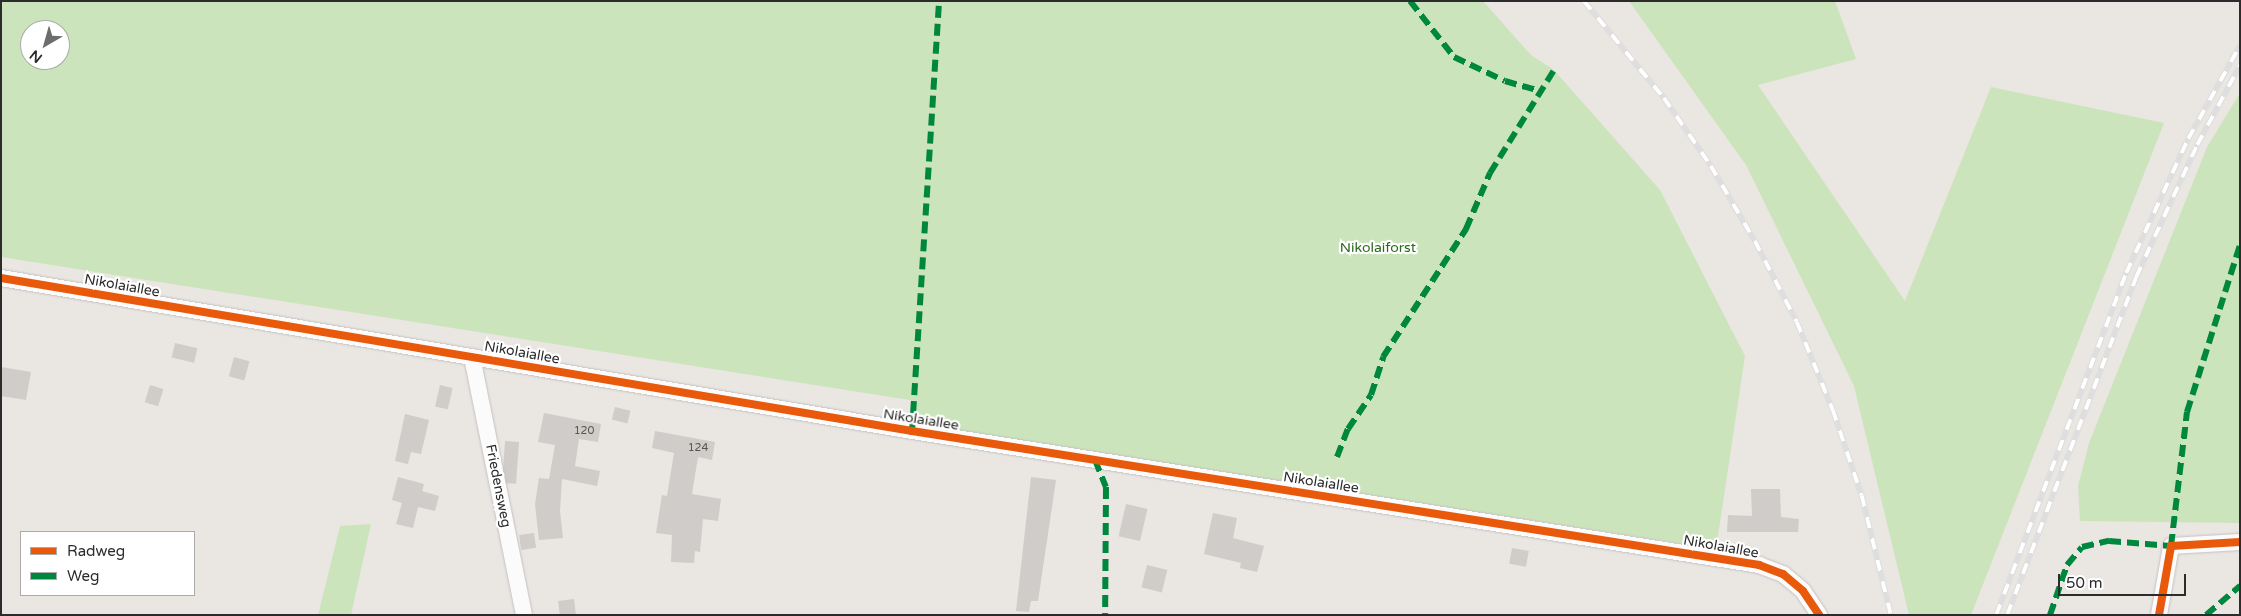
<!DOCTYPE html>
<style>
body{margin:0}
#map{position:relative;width:2241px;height:616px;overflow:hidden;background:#eae6e2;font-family:"Varela Round",sans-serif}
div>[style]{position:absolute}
.green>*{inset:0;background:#cce4bc}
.building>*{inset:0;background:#cfccc9;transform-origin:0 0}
.roads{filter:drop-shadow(0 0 1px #c3c2c3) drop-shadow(0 0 1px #c3c2c3)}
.street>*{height:16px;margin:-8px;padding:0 8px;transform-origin:8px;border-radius:8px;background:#fcfbfb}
.rail>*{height:5.5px;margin-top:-2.75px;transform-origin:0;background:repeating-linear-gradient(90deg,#fff 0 11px,#dededf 0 22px);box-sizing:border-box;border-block:1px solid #dededf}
.quiet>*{height:6px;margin-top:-3px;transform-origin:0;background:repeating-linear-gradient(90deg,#00873e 0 12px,transparent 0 18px)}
.cycleway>*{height:8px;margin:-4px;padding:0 4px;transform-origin:4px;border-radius:4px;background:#e8590c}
span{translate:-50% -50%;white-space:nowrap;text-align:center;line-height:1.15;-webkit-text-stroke:4.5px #fff;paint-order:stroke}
.number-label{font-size:11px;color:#565655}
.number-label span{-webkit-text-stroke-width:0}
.park-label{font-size:14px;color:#2b691c}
.street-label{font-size:14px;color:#2c2c2c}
.frame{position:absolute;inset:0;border:2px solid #2c2c2c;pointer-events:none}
.legend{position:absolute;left:20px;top:531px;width:175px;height:65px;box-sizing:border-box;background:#fff;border:1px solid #ababab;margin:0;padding:6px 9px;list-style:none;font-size:15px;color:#2c2c2c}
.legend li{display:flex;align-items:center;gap:10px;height:25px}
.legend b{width:25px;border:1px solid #ababab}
.north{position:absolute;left:20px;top:20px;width:50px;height:50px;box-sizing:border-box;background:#fff;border:1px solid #ababab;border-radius:50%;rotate:218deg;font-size:14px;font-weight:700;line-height:20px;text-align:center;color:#2c2c2c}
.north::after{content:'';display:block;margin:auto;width:18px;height:22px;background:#6e6d6c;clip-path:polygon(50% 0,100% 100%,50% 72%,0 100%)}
.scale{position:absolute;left:2058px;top:574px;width:128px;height:22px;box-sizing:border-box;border:2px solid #2c2c2c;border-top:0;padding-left:6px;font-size:15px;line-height:18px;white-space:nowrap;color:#2c2c2c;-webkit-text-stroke:4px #fff;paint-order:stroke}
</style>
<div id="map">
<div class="green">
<div style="clip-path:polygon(evenodd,1px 1px,1483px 1px,1531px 55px,1554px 70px,1660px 190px,1745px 356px,1716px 549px,916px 425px,916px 401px,1px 257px,1px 1px,30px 30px,60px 30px,60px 60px,30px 60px,30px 30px)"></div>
<div style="clip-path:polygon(1629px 1px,1835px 1px,1856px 59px,1758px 85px,1905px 301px,1991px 87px,2164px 123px,1971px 615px,1909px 615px,1854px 386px,1746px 165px)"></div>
<div style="clip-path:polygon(2240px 93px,2240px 523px,2080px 521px,2078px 486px,2089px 443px,2207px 147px)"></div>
<div style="clip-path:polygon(371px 524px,351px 615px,318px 615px,340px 526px)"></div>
</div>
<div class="building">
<div style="left:175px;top:343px;width:23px;height:15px;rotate:13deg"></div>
<div style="left:234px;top:357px;width:16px;height:20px;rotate:15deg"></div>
<div style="clip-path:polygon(1px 367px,31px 372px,26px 400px,1px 396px)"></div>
<div style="left:150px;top:385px;width:14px;height:18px;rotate:17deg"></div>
<div style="left:440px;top:385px;width:13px;height:22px;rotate:13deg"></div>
<div style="left:615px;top:407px;width:16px;height:13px;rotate:14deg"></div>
<div style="clip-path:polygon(544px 413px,601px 424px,598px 442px,579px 439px,575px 466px,600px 471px,597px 486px,562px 479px,560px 511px,563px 538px,539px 540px,535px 504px,539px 478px,549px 479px,555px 445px,538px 442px)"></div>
<div style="clip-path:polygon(405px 414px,429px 420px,421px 454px,411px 452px,408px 464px,395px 461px)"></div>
<div style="clip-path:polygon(655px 431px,715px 442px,712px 460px,698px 457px,692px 494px,721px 499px,718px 521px,703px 519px,700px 552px,695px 551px,694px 563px,671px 562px,672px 535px,656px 533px,662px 495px,667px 496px,674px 453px,652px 448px)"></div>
<div style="left:505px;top:441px;width:14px;height:42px;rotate:4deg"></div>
<div style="clip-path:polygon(398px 477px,424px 484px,422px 491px,439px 496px,435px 511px,418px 507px,413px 528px,396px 524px,402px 503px,392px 500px)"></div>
<div style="clip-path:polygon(1031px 477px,1056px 480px,1038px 601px,1031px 601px,1029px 612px,1016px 611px)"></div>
<div style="clip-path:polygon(1751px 489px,1780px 489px,1781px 517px,1799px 519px,1798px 532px,1727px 532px,1728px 515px,1752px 516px)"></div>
<div style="left:1126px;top:504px;width:22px;height:33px;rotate:13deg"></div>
<div style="clip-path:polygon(1213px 513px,1237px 518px,1233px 538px,1264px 546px,1257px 572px,1240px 568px,1241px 563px,1204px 554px)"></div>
<div style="left:534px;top:533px;width:15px;height:15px;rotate:82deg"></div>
<div style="left:1512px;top:548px;width:17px;height:16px;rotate:10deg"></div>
<div style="left:1147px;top:565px;width:21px;height:23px;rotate:14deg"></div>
<div style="left:574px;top:599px;width:16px;height:16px;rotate:83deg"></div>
</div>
<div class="roads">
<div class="street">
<div style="left:1px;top:278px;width:924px;rotate:9.53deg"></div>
<div style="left:912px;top:431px;width:858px;rotate:8.99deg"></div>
<div style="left:1759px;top:565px;width:26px;rotate:21deg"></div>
<div style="left:1783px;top:574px;width:26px;rotate:40deg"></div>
<div style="left:1803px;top:591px;width:29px;rotate:56deg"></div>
<div style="left:472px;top:357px;width:263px;rotate:78.6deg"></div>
<div style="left:2159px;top:615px;width:70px;rotate:-80.1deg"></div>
<div style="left:2171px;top:546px;width:69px;rotate:-3.3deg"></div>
</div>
</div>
<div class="rail">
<div style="left:1584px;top:1px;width:126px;rotate:50.5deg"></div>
<div style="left:1664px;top:98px;width:83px;rotate:55.3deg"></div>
<div style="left:1711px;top:166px;width:87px;rotate:59.6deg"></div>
<div style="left:1755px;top:241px;width:91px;rotate:62.6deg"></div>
<div style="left:1797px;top:322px;width:95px;rotate:67.8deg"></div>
<div style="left:1833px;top:410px;width:91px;rotate:71.4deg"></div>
<div style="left:1862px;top:496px;width:122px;rotate:76.3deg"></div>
<div style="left:1996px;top:615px;width:366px;rotate:-69.2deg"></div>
<div style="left:2126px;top:273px;width:148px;rotate:-65.2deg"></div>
<div style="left:2188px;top:139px;width:107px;rotate:-61deg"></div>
<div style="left:2007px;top:615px;width:362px;rotate:-69.1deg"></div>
<div style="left:2136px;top:277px;width:145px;rotate:-65.2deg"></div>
<div style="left:2197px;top:145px;width:91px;rotate:-61.7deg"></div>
</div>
<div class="quiet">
<div style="left:1410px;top:1px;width:71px;rotate:51.8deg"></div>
<div style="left:1454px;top:57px;width:56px;rotate:25.2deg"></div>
<div style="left:1505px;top:81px;width:37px;rotate:16deg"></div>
<div style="left:912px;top:431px;width:431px;rotate:-86.4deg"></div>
<div style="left:1337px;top:457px;width:30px;rotate:-69deg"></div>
<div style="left:1348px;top:429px;width:41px;rotate:-55.9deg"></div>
<div style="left:1371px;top:395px;width:40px;rotate:-72deg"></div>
<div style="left:1383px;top:357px;width:153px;rotate:-57deg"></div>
<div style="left:1466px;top:229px;width:61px;rotate:-66.8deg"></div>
<div style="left:1490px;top:173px;width:121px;rotate:-58.1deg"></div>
<div style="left:1095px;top:460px;width:29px;rotate:68deg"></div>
<div style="left:1106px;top:487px;width:128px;rotate:90.4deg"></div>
<div style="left:2050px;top:615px;width:53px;rotate:-71.2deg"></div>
<div style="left:2067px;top:565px;width:23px;rotate:-50deg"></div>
<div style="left:2082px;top:547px;width:28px;rotate:-13deg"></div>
<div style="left:2109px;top:541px;width:62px;rotate:4.6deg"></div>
<div style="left:2171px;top:546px;width:135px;rotate:-83.2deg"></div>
<div style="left:2187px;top:412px;width:175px;rotate:-72.4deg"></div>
<div style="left:2206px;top:615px;width:45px;rotate:-40.5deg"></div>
</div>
<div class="cycleway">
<div style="left:1px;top:278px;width:924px;rotate:9.53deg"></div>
<div style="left:912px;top:431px;width:858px;rotate:8.99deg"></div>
<div style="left:1759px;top:565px;width:26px;rotate:21deg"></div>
<div style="left:1783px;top:574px;width:26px;rotate:40deg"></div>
<div style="left:1803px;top:591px;width:29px;rotate:56deg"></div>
<div style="left:2159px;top:615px;width:70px;rotate:-80.1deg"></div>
<div style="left:2171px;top:546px;width:69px;rotate:-3.3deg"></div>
</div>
<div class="number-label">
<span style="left:584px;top:431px">120</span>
<span style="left:698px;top:448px">124</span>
</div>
<div class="park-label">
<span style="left:1378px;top:248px">Nikolaiforst</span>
</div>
<div class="street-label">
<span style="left:122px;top:286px;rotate:10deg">Nikolaiallee</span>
<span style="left:522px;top:353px;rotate:10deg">Nikolaiallee</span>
<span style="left:921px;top:420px;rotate:9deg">Nikolaiallee</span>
<span style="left:1321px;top:483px;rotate:9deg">Nikolaiallee</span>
<span style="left:498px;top:486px;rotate:79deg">Friedensweg</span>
<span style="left:1721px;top:547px;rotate:10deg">Nikolaiallee</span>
</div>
<div class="frame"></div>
<ul class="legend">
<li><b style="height:6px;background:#e8590c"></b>Radweg</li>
<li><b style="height:6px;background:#00873e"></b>Weg</li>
</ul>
<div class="north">N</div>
<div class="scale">50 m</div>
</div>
